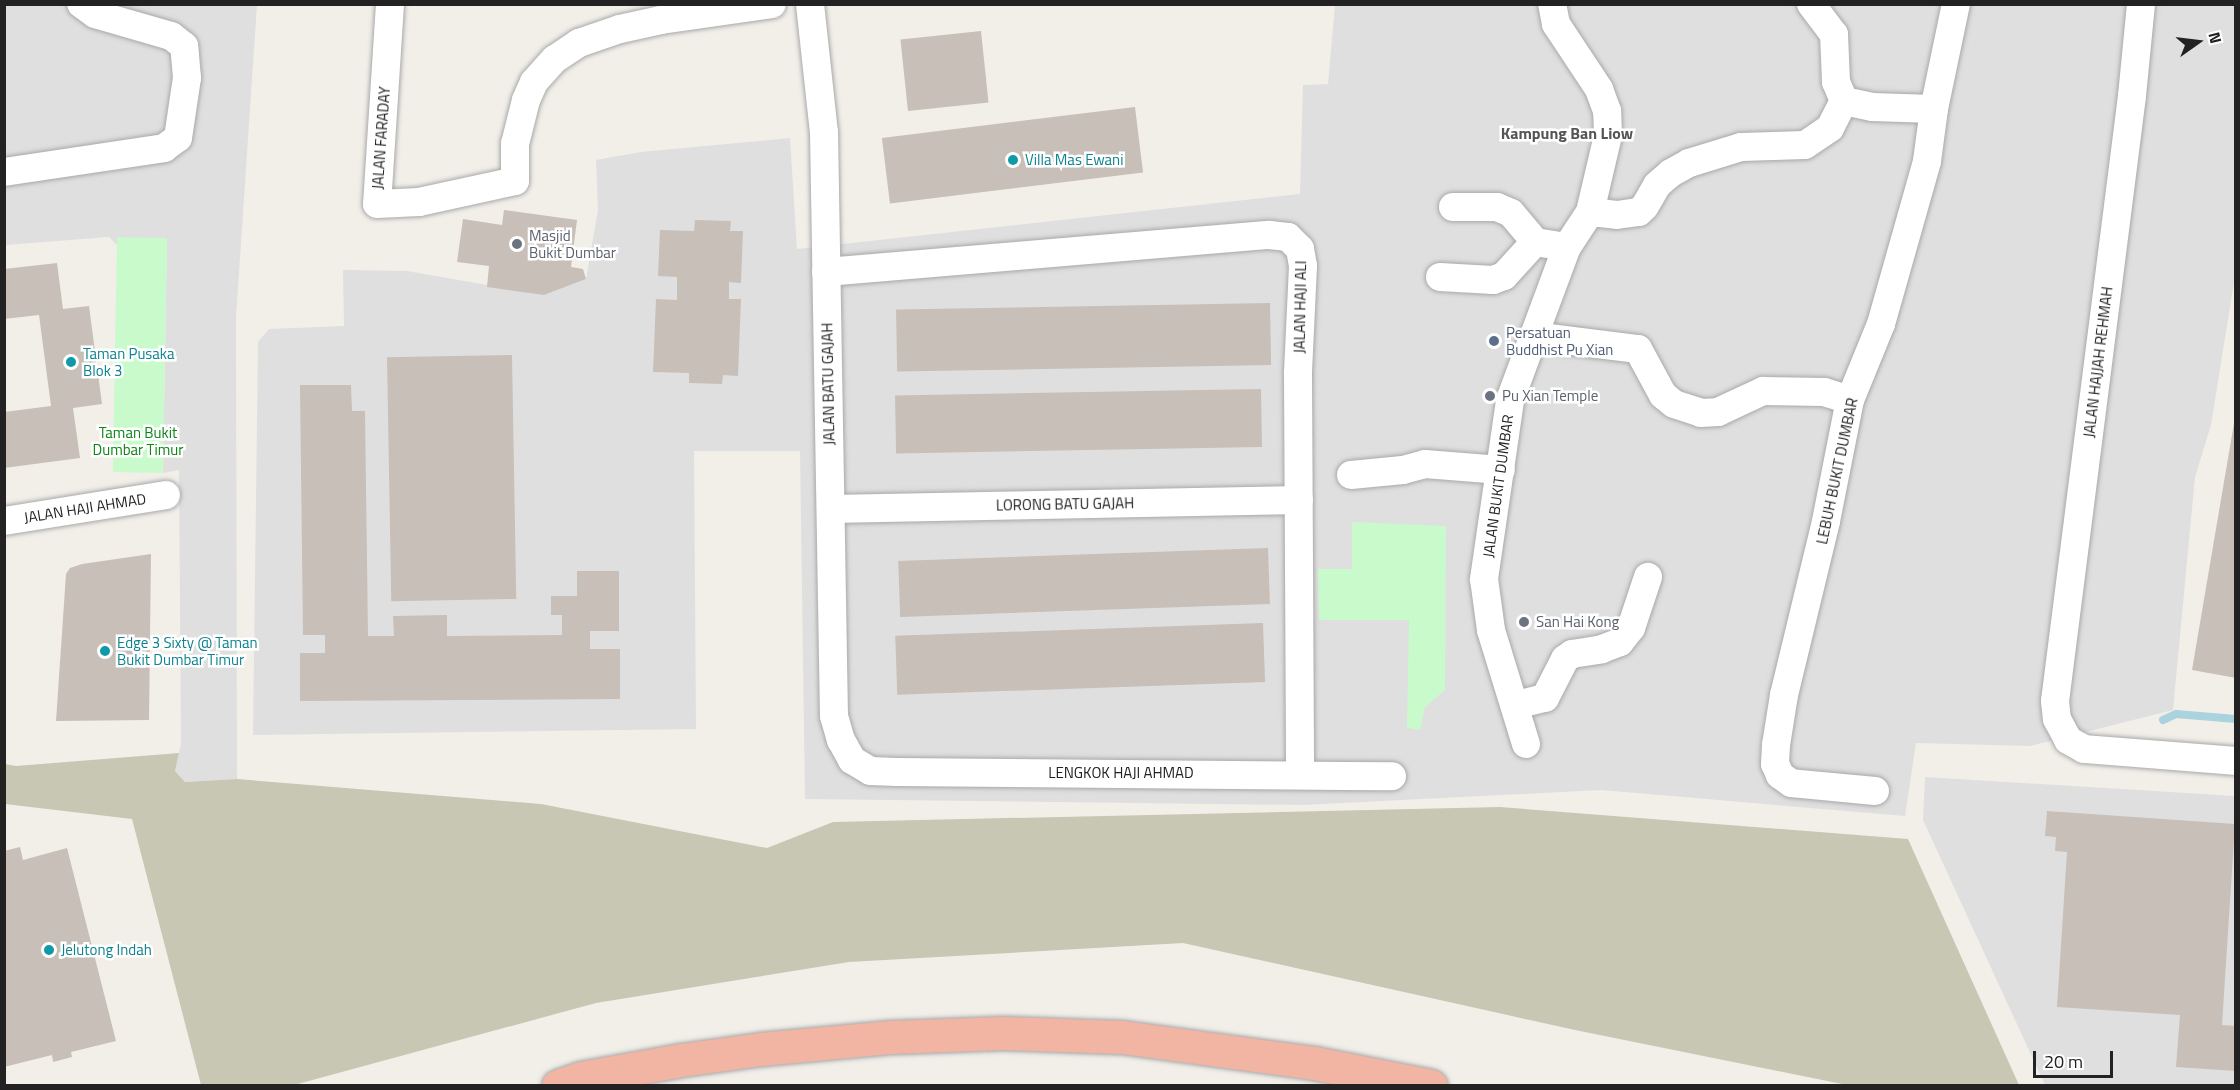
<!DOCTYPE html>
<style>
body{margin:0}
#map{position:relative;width:2240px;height:1090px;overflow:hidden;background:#f2efe9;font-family:"Titillium Web",sans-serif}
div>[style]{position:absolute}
.residential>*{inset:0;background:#e0dfdf}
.construction>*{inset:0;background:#c7c7b4}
.park>*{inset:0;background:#c8facc;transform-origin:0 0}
.stream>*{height:8px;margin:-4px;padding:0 4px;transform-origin:4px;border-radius:4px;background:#aad3df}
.building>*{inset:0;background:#c7bfb8;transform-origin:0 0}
.roads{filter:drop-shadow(0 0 2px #a9a9a9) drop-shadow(0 0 2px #a9a9a9)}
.minor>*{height:28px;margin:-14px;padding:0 14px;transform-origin:14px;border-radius:14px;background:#fff}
.trunk>*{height:33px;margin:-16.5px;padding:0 16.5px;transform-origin:16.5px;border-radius:16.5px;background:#f2b4a3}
.dots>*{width:16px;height:16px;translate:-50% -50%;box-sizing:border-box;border:3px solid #fff;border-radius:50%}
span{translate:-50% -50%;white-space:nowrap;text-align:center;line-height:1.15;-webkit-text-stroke:5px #fff;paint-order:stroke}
.street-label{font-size:15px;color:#222}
.culture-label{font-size:15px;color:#0d838f}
.left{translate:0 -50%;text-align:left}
.worship-label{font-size:15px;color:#5b616d}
.service-label{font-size:15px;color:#4e5e75}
.park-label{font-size:15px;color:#0c8416}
.neighbourhood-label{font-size:16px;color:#555;font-weight:700}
.frame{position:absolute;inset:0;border:6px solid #222;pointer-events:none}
.north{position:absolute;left:2168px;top:12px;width:60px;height:60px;-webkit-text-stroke:4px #fff;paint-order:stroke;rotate:76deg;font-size:16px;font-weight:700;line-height:24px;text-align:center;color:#222}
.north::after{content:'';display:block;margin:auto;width:21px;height:27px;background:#222;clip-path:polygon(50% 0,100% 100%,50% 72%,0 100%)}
.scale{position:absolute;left:2033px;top:1051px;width:80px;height:27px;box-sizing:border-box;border:3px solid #222;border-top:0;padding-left:8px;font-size:18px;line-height:21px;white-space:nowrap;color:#222;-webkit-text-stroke:4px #fff;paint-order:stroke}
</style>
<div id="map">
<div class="residential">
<div style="clip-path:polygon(5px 5px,257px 5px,236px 317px,237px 779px,185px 782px,175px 771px,181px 743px,179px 470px,163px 473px,167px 238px,118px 246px,109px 237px,5px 245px)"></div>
<div style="clip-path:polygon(1335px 5px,2235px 5px,2235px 276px,2211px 425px,2195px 477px,2173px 710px,2030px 746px,1916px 743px,1905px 816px,1601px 790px,1303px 805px,805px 799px,800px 451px,694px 451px,696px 729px,253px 735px,258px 342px,269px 329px,344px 326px,343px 270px,407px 271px,544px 295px,586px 279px,598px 210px,596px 160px,641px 152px,790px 138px,797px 249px,1300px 194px,1303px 85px,1328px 84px)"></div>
<div style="clip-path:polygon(1925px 777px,2235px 796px,2235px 1085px,2045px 1085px,1923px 820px)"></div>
</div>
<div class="construction">
<div style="clip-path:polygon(179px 753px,175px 771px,185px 782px,237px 779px,541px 804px,767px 848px,833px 822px,1500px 807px,1908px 839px,2019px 1085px,1847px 1085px,1575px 1030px,1183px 943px,849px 962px,596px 1003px,294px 1085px,201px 1085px,132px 819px,5px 804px,5px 764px,16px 766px)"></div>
</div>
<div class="park">
<div style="left:167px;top:238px;width:235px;height:50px;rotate:91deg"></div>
<div style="clip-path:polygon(1352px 522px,1446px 526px,1445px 690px,1425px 707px,1420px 730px,1407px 728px,1409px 620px,1319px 620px,1318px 569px,1352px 569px)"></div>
</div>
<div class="stream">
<div style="left:2163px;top:720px;width:14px;rotate:-25deg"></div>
<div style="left:2176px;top:714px;width:60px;rotate:4.8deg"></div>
</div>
<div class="building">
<div style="left:981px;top:31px;width:72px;height:81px;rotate:84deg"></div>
<div style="left:1135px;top:107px;width:66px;height:255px;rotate:83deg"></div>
<div style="clip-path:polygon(504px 210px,577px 220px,571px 267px,583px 269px,586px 279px,544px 295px,487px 287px,489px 266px,457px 262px,463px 219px,502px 225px)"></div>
<div style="clip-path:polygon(695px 220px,731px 221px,730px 231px,743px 231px,741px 283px,729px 282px,729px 299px,741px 299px,738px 376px,723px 375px,722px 384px,689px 383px,689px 373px,653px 372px,656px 299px,677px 300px,677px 277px,658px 276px,660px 230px,694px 231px)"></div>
<div style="clip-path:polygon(57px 263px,63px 309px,89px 306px,102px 404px,73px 408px,80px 458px,4px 468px,4px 412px,51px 406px,39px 315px,4px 319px,4px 269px)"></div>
<div style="left:1270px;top:303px;width:62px;height:374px;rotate:89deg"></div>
<div style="left:512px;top:355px;width:244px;height:125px;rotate:89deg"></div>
<div style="clip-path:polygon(300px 385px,351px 385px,352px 411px,365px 411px,368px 636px,394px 636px,393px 616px,447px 615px,447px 636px,562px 635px,562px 615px,551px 615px,551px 596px,577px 596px,577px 571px,619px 571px,619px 631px,590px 631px,590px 649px,620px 649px,620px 699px,300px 701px,300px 653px,325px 653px,325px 635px,303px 635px)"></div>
<div style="left:1261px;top:389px;width:58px;height:366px;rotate:89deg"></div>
<div style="clip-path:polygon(2234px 423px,2236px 423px,2236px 678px,2192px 670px)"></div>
<div style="left:1268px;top:548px;width:56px;height:370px;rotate:88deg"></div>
<div style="clip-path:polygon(151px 554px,149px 720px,56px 721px,66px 574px,70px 568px,82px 564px)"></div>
<div style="left:1263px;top:623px;width:59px;height:368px;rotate:88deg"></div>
<div style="clip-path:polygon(2047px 811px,2235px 824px,2222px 1025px,2236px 1026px,2236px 1071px,2176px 1067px,2180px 1015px,2057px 1007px,2067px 852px,2055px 851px,2056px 837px,2045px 836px)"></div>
<div style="clip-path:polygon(20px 847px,23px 860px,67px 848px,116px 1041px,71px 1052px,72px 1057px,53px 1062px,52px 1055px,4px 1067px,4px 851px)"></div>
</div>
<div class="roads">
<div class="minor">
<div style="left:390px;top:4px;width:200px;rotate:93.7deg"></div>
<div style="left:377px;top:204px;width:42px;rotate:-2.7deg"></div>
<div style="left:419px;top:202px;width:98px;rotate:-12.3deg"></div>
<div style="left:515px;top:181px;width:37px;rotate:-90deg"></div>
<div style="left:515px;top:144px;width:45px;rotate:-76deg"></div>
<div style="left:526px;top:100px;width:20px;rotate:-66deg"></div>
<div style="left:534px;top:82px;width:31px;rotate:-48deg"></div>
<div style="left:555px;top:59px;width:29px;rotate:-34deg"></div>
<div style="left:579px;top:43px;width:43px;rotate:-18.9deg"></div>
<div style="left:620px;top:29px;width:42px;rotate:-12.4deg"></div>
<div style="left:661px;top:20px;width:112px;rotate:-8.2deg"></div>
<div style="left:810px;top:4px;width:129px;rotate:83.8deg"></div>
<div style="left:824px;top:132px;width:584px;rotate:89.02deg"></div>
<div style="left:834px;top:716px;width:25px;rotate:74deg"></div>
<div style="left:841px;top:740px;width:23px;rotate:61deg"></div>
<div style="left:852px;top:760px;width:21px;rotate:31deg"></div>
<div style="left:870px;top:771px;width:27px;rotate:2deg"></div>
<div style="left:897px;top:772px;width:495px;rotate:0.5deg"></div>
<div style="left:1811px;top:4px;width:38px;rotate:53deg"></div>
<div style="left:1834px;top:34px;width:48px;rotate:87.6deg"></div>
<div style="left:1836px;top:82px;width:21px;rotate:67deg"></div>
<div style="left:1844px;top:101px;width:29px;rotate:12deg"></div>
<div style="left:1872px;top:107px;width:62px;rotate:1.8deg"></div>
<div style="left:2141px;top:4px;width:92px;rotate:95.6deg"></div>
<div style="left:2132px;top:96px;width:610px;rotate:97.25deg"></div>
<div style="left:2055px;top:701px;width:18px;rotate:84deg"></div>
<div style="left:2057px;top:719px;width:24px;rotate:62deg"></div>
<div style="left:2068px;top:740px;width:18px;rotate:29deg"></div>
<div style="left:2084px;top:749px;width:152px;rotate:4.5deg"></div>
<div style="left:4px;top:172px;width:162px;rotate:-8.5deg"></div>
<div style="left:164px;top:148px;width:17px;rotate:-36deg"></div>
<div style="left:178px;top:138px;width:61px;rotate:-81.5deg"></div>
<div style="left:187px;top:78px;width:32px;rotate:-95deg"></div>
<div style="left:184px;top:46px;width:16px;rotate:-142deg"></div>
<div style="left:171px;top:36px;width:79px;rotate:-163.9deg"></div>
<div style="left:95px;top:14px;width:17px;rotate:-144deg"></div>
<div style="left:1453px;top:207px;width:44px"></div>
<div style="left:1497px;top:207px;width:15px;rotate:23deg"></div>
<div style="left:1511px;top:213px;width:38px;rotate:50deg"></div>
<div style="left:1535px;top:242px;width:32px;rotate:9deg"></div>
<div style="left:1590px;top:212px;width:27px;rotate:6deg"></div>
<div style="left:1617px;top:215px;width:22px;rotate:-8deg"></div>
<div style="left:1639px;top:212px;width:8px;rotate:-45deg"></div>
<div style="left:1645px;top:206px;width:24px;rotate:-60deg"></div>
<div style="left:1657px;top:185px;width:18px;rotate:-41deg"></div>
<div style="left:1671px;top:173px;width:21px;rotate:-29deg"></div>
<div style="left:1689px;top:163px;width:54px;rotate:-17.1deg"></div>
<div style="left:1741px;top:147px;width:64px;rotate:-1.8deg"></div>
<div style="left:1805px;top:145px;width:30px;rotate:-34deg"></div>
<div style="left:1830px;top:128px;width:30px;rotate:-63deg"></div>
<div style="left:826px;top:272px;width:445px;rotate:-4.8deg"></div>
<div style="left:1269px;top:235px;width:19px;rotate:6deg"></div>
<div style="left:1288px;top:237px;width:17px;rotate:45deg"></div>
<div style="left:1300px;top:249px;width:17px;rotate:80deg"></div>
<div style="left:1303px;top:266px;width:108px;rotate:92.7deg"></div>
<div style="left:1298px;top:374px;width:399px;rotate:89.7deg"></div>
<div style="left:1440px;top:277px;width:53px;rotate:3.2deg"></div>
<div style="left:1493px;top:280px;width:12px;rotate:-20deg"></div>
<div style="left:1504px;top:276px;width:46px;rotate:-47.6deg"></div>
<div style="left:1533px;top:336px;width:106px;rotate:7.1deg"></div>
<div style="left:1638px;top:349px;width:52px;rotate:61.5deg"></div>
<div style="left:1663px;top:395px;width:14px;rotate:39deg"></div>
<div style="left:1674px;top:404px;width:28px;rotate:18deg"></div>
<div style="left:1701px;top:413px;width:17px;rotate:-3deg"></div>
<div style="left:1718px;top:412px;width:50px;rotate:-25deg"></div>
<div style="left:1763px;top:391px;width:61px;rotate:0.9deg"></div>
<div style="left:1824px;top:392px;width:27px;rotate:17deg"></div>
<div style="left:1351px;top:475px;width:52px;rotate:-5.5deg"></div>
<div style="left:1403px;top:470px;width:23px;rotate:-15deg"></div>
<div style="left:1425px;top:464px;width:76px;rotate:4.5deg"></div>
<div style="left:831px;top:509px;width:468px;rotate:-1.1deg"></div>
<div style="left:4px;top:521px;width:164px;rotate:-9.1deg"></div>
<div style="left:1516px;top:705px;width:30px;rotate:-14deg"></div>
<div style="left:1545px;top:698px;width:44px;rotate:-62.9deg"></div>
<div style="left:1565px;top:659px;width:9px;rotate:-36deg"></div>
<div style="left:1572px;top:654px;width:30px;rotate:-9deg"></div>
<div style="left:1602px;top:649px;width:19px;rotate:-21deg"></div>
<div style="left:1620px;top:642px;width:18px;rotate:-52deg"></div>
<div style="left:1631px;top:628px;width:54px;rotate:-71.6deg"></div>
<div style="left:1526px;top:744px;width:119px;rotate:-107.1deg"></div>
<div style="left:1491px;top:630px;width:51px;rotate:-97.8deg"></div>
<div style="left:1484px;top:579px;width:181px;rotate:-81.7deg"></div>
<div style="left:1510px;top:400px;width:163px;rotate:-69.6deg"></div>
<div style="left:1567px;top:247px;width:42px;rotate:-56.7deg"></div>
<div style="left:1590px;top:212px;width:79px;rotate:-76.8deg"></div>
<div style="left:1608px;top:135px;width:24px;rotate:-92deg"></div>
<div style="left:1607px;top:111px;width:23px;rotate:-110deg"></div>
<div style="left:1599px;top:89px;width:78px;rotate:-123.5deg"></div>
<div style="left:1556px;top:24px;width:20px;rotate:-101deg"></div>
<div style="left:1875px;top:791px;width:84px;rotate:-174.6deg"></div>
<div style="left:1791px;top:783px;width:14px;rotate:-144deg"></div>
<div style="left:1780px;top:775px;width:12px;rotate:-114deg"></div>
<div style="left:1775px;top:764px;width:19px;rotate:-87deg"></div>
<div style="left:1776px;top:745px;width:51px;rotate:-80.9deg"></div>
<div style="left:1784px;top:695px;width:179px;rotate:-76.4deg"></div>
<div style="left:1826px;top:521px;width:123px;rotate:-78.8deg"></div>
<div style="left:1850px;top:400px;width:82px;rotate:-67.8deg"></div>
<div style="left:1881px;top:324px;width:169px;rotate:-74.2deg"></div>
<div style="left:1927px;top:161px;width:52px;rotate:-82.3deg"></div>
<div style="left:1934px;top:109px;width:107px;rotate:-78.2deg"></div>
</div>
<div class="trunk">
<div style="left:558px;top:1086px;width:24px;rotate:-19deg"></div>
<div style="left:581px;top:1078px;width:102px;rotate:-10.2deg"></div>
<div style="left:681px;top:1060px;width:81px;rotate:-7.8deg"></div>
<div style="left:761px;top:1049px;width:131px;rotate:-5.3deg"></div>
<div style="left:891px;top:1037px;width:112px;rotate:-2deg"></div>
<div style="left:1003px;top:1033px;width:119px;rotate:1.9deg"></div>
<div style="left:1122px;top:1037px;width:194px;rotate:7.7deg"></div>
<div style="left:1314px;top:1063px;width:119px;rotate:11.1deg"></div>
</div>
</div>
<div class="dots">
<div style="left:1013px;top:160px;background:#0f9aa8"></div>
<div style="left:517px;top:244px;background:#6b7280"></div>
<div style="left:1494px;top:341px;background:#5c6f8a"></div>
<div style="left:71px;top:362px;background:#0f9aa8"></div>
<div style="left:1490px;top:396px;background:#6b7280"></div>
<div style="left:1524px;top:622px;background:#6b7280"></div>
<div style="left:105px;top:651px;background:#0f9aa8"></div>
<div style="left:49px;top:950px;background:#0f9aa8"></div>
</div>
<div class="street-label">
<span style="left:381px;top:138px;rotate:-86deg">JALAN FARADAY</span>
<span style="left:1300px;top:307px;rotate:-89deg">JALAN HAJI ALI</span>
<span style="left:2098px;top:362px;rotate:-83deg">JALAN HAJJAH REHMAH</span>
<span style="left:828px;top:384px;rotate:-91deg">JALAN BATU GAJAH</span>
<span style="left:1837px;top:471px;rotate:-78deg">LEBUH BUKIT DUMBAR</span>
<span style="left:1498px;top:486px;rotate:-82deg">JALAN BUKIT DUMBAR</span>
<span style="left:1065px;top:504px;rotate:-1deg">LORONG BATU GAJAH</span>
<span style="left:85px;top:508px;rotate:-9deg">JALAN HAJI AHMAD</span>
<span style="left:1121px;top:773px">LENGKOK HAJI AHMAD</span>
</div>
<div class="culture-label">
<span class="left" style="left:1025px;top:160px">Villa Mas Ewani</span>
<span class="left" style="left:83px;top:362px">Taman Pusaka<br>Blok 3</span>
<span class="left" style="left:117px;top:651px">Edge 3 Sixty @ Taman<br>Bukit Dumbar Timur</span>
<span class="left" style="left:61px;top:950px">Jelutong Indah</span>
</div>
<div class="worship-label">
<span class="left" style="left:529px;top:244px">Masjid<br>Bukit Dumbar</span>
<span class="left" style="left:1502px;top:396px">Pu Xian Temple</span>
<span class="left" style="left:1536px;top:622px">San Hai Kong</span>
</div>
<div class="service-label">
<span class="left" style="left:1506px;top:341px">Persatuan<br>Buddhist Pu Xian</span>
</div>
<div class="park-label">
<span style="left:138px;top:441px">Taman Bukit<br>Dumbar Timur</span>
</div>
<div class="neighbourhood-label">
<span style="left:1567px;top:133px">Kampung Ban Liow</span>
</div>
<div class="frame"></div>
<div class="north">N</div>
<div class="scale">20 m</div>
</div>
